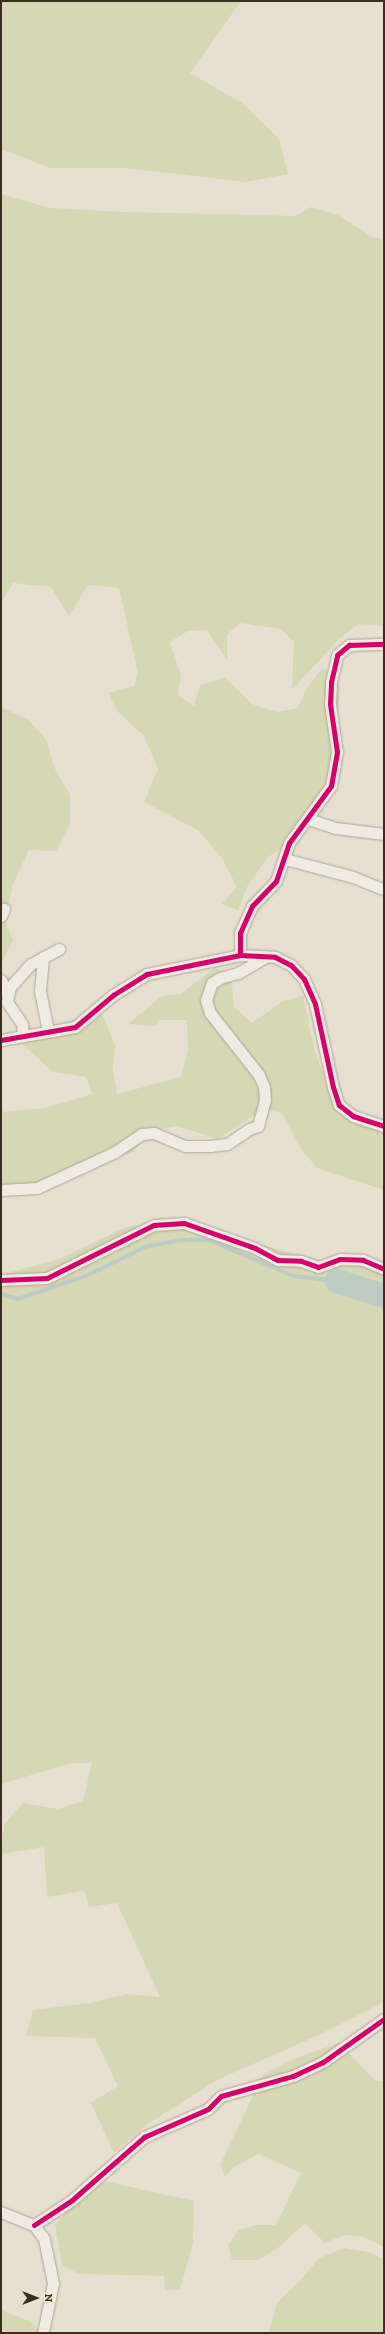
<!DOCTYPE html>
<style>
body{margin:0}
#map{position:relative;width:385px;height:2334px;overflow:hidden;background:#e7e0d1;font-family:"Zilla Slab",serif}
div>[style]{position:absolute}
.green>*{inset:0;background:#d6d7b3}
.stream>*{height:4px;margin:-2px;padding:0 2px;transform-origin:2px;border-radius:2px;background:#bcccc2}
.river>*{height:24px;margin:-12px;padding:0 12px;transform-origin:12px;border-radius:12px;background:#bcccc2}
.roads{filter:drop-shadow(0 0 1px #ada599) drop-shadow(0 0 1px #ada599)}
.street>*{height:11px;margin:-5.5px;padding:0 5.5px;transform-origin:5.5px;border-radius:5.5px;background:#efebe3}
.cycleway>*{height:5px;margin:-2.5px;padding:0 2.5px;transform-origin:2.5px;border-radius:2.5px;background:#d6006c}
span{translate:-50% -50%;white-space:nowrap;text-align:center;line-height:1.15;-webkit-text-stroke:3px #f7eed8;paint-order:stroke}
.frame{position:absolute;inset:0;border:2px solid #3d2e20;pointer-events:none}
.north{position:absolute;left:16px;top:2278px;width:40px;height:40px;-webkit-text-stroke:3px #f7eed8;paint-order:stroke;rotate:90deg;font-size:11px;font-weight:700;line-height:16px;text-align:center;color:#3d2e20}
.north::after{content:'';display:block;margin:auto;width:14px;height:18px;background:#3d2e20;clip-path:polygon(50% 0,100% 100%,50% 72%,0 100%)}
</style>
<div id="map">
<div class="green">
<div style="clip-path:polygon(1px 1px,241px 1px,190px 73px,242px 103px,279px 139px,288px 174px,246px 182px,125px 168px,50px 168px,1px 149px)"></div>
<div style="clip-path:polygon(1px 194px,50px 208px,125px 212px,296px 216px,311px 207px,338px 215px,372px 237px,384px 239px,384px 626px,358px 624px,339px 639px,292px 690px,294px 642px,281px 629px,241px 623px,227px 634px,227px 660px,207px 630px,188px 631px,170px 642px,181px 676px,178px 695px,194px 706px,200px 685px,225px 678px,252px 704px,277px 712px,298px 708px,306px 690px,323px 667px,340px 687px,336px 743px,328px 788px,302px 836px,268px 857px,247px 887px,238px 910px,222px 904px,237px 887px,222px 858px,198px 830px,144px 802px,158px 769px,144px 736px,118px 712px,108px 693px,134px 686px,138px 673px,119px 588px,88px 585px,69px 616px,51px 587px,13px 583px,1px 603px)"></div>
<div style="clip-path:polygon(1px 707px,27px 719px,46px 739px,55px 769px,70px 795px,70px 824px,56px 851px,29px 850px,13px 884px,5px 919px,13px 941px,1px 964px)"></div>
<div style="clip-path:polygon(214px 968px,231px 974px,234px 1007px,252px 1023px,283px 1001px,303px 996px,315px 1052px,335px 1105px,353px 1121px,384px 1133px,384px 1190px,317px 1168px,301px 1149px,282px 1113px,263px 1109px,218px 1139px,177px 1126px,152px 1130px,133px 1152px,37px 1185px,1px 1190px,1px 1112px,45px 1108px,92px 1094px,86px 1077px,53px 1072px,20px 1042px,57px 1029px,99px 1007px,115px 1045px,113px 1069px,117px 1094px,181px 1077px,188px 1050px,187px 1020px,159px 1020px,155px 1026px,128px 1024px,162px 996px,181px 994px)"></div>
<div style="clip-path:polygon(166px 1220px,323px 1261px,354px 1260px,384px 1274px,384px 2002px,321px 2034px,217px 2080px,146px 2125px,114px 2153px,91px 2103px,118px 2086px,95px 2038px,26px 2036px,33px 2010px,89px 2003px,128px 1994px,160px 1997px,117px 1903px,89px 1907px,84px 1891px,47px 1897px,44px 1847px,1px 1854px,4px 1824px,23px 1803px,58px 1809px,83px 1801px,92px 1763px,72px 1763px,1px 1784px,1px 1275px,59px 1259px,126px 1227px)"></div>
<div style="clip-path:polygon(339px 2043px,376px 2081px,384px 2081px,384px 2247px,363px 2237px,344px 2235px,325px 2243px,305px 2223px,278px 2248px,259px 2260px,232px 2260px,228px 2244px,239px 2230px,256px 2225px,276px 2225px,301px 2173px,259px 2154px,234px 2167px,225px 2177px,220px 2165px,263px 2075px,296px 2058px)"></div>
<div style="clip-path:polygon(100px 2180px,194px 2201px,193px 2243px,180px 2290px,165px 2290px,164px 2276px,79px 2274px,62px 2265px,55px 2224px)"></div>
<div style="clip-path:polygon(344px 2248px,368px 2252px,384px 2259px,384px 2333px,269px 2333px,277px 2303px,299px 2282px,319px 2258px)"></div>
<div style="clip-path:polygon(1px 2310px,29px 2321px,41px 2333px,1px 2333px)"></div>
</div>
<div class="stream">
<div style="left:1px;top:1294px;width:18px;rotate:16deg"></div>
<div style="left:18px;top:1299px;width:74px;rotate:-18.9deg"></div>
<div style="left:88px;top:1275px;width:64px;rotate:-26.2deg"></div>
<div style="left:145px;top:1247px;width:38px;rotate:-11deg"></div>
<div style="left:182px;top:1240px;width:26px"></div>
<div style="left:208px;top:1240px;width:93px;rotate:22.7deg"></div>
<div style="left:294px;top:1276px;width:43px;rotate:6.6deg"></div>
</div>
<div class="river">
<div style="left:337px;top:1281px;width:49px;rotate:17.7deg"></div>
</div>
<div class="roads">
<div class="street">
<div style="left:308px;top:819px;width:29px;rotate:18deg"></div>
<div style="left:336px;top:828px;width:48px;rotate:7.1deg"></div>
<div style="left:285px;top:859px;width:70px;rotate:14.8deg"></div>
<div style="left:353px;top:877px;width:32px;rotate:22deg"></div>
<div style="left:1px;top:916px;width:8px;rotate:-67deg"></div>
<div style="left:240px;top:955px;width:22px;rotate:-90deg"></div>
<div style="left:240px;top:933px;width:30px;rotate:-66deg"></div>
<div style="left:252px;top:906px;width:35px;rotate:-46deg"></div>
<div style="left:276px;top:881px;width:40px;rotate:-71.1deg"></div>
<div style="left:289px;top:843px;width:71px;rotate:-53.6deg"></div>
<div style="left:331px;top:786px;width:35px;rotate:-80deg"></div>
<div style="left:337px;top:752px;width:49px;rotate:-98.3deg"></div>
<div style="left:330px;top:704px;width:22px;rotate:-87deg"></div>
<div style="left:331px;top:682px;width:28px;rotate:-77deg"></div>
<div style="left:337px;top:655px;width:16px;rotate:-40deg"></div>
<div style="left:349px;top:645px;width:35px;rotate:-2deg"></div>
<div style="left:43px;top:957px;width:34px;rotate:95deg"></div>
<div style="left:40px;top:991px;width:41px;rotate:78.7deg"></div>
<div style="left:1px;top:980px;width:16px;rotate:68deg"></div>
<div style="left:23px;top:1036px;width:12px;rotate:-95deg"></div>
<div style="left:22px;top:1024px;width:27px;rotate:-124deg"></div>
<div style="left:7px;top:1002px;width:15px;rotate:-79deg"></div>
<div style="left:10px;top:987px;width:31px;rotate:-48deg"></div>
<div style="left:31px;top:964px;width:32px;rotate:-28deg"></div>
<div style="left:1px;top:1040px;width:75px;rotate:-10deg"></div>
<div style="left:75px;top:1027px;width:50px;rotate:-40.1deg"></div>
<div style="left:113px;top:995px;width:40px;rotate:-32deg"></div>
<div style="left:147px;top:974px;width:95px;rotate:-11.5deg"></div>
<div style="left:240px;top:955px;width:35px;rotate:3deg"></div>
<div style="left:275px;top:957px;width:18px;rotate:27deg"></div>
<div style="left:291px;top:965px;width:19px;rotate:47deg"></div>
<div style="left:304px;top:979px;width:27px;rotate:66deg"></div>
<div style="left:315px;top:1004px;width:85px;rotate:77.8deg"></div>
<div style="left:333px;top:1087px;width:19px;rotate:72deg"></div>
<div style="left:339px;top:1105px;width:18px;rotate:38deg"></div>
<div style="left:353px;top:1116px;width:33px;rotate:18deg"></div>
<div style="left:1px;top:1190px;width:36px;rotate:-3deg"></div>
<div style="left:37px;top:1188px;width:86px;rotate:-24.8deg"></div>
<div style="left:115px;top:1152px;width:32px;rotate:-34deg"></div>
<div style="left:142px;top:1134px;width:12px;rotate:-5deg"></div>
<div style="left:154px;top:1133px;width:34px;rotate:23deg"></div>
<div style="left:185px;top:1146px;width:25px"></div>
<div style="left:210px;top:1146px;width:17px;rotate:-7deg"></div>
<div style="left:227px;top:1144px;width:27px;rotate:-34deg"></div>
<div style="left:249px;top:1129px;width:9px;rotate:-18deg"></div>
<div style="left:258px;top:1126px;width:27px;rotate:-75deg"></div>
<div style="left:265px;top:1100px;width:13px;rotate:-94deg"></div>
<div style="left:264px;top:1087px;width:13px;rotate:-113deg"></div>
<div style="left:259px;top:1075px;width:79px;rotate:-128.3deg"></div>
<div style="left:210px;top:1013px;width:14px;rotate:-107deg"></div>
<div style="left:206px;top:1000px;width:18px;rotate:-71deg"></div>
<div style="left:212px;top:983px;width:9px;rotate:-32deg"></div>
<div style="left:220px;top:978px;width:19px;rotate:-16deg"></div>
<div style="left:238px;top:973px;width:32px;rotate:-30deg"></div>
<div style="left:1px;top:1280px;width:46px;rotate:-2.5deg"></div>
<div style="left:47px;top:1278px;width:119px;rotate:-26.4deg"></div>
<div style="left:154px;top:1225px;width:30px;rotate:-4deg"></div>
<div style="left:184px;top:1223px;width:75px;rotate:19.4deg"></div>
<div style="left:255px;top:1248px;width:26px;rotate:28deg"></div>
<div style="left:278px;top:1260px;width:23px;rotate:2deg"></div>
<div style="left:301px;top:1261px;width:18px;rotate:19deg"></div>
<div style="left:318px;top:1267px;width:23px;rotate:-20deg"></div>
<div style="left:340px;top:1259px;width:23px;rotate:2deg"></div>
<div style="left:363px;top:1260px;width:23px;rotate:23deg"></div>
<div style="left:1px;top:2212px;width:35px;rotate:22deg"></div>
<div style="left:34px;top:2225px;width:17px;rotate:54deg"></div>
<div style="left:44px;top:2239px;width:45px;rotate:78.4deg"></div>
<div style="left:53px;top:2283px;width:51px;rotate:101.3deg"></div>
<div style="left:34px;top:2225px;width:45px;rotate:-33.3deg"></div>
<div style="left:72px;top:2200px;width:96px;rotate:-41.2deg"></div>
<div style="left:144px;top:2137px;width:70px;rotate:-23.6deg"></div>
<div style="left:208px;top:2109px;width:18px;rotate:-45deg"></div>
<div style="left:221px;top:2096px;width:75px;rotate:-15.5deg"></div>
<div style="left:293px;top:2076px;width:33px;rotate:-25deg"></div>
<div style="left:323px;top:2062px;width:75px;rotate:-35.2deg"></div>
</div>
</div>
<div class="cycleway">
<div style="left:240px;top:955px;width:22px;rotate:-90deg"></div>
<div style="left:240px;top:933px;width:30px;rotate:-66deg"></div>
<div style="left:252px;top:906px;width:35px;rotate:-46deg"></div>
<div style="left:276px;top:881px;width:40px;rotate:-71.1deg"></div>
<div style="left:289px;top:843px;width:71px;rotate:-53.6deg"></div>
<div style="left:331px;top:786px;width:35px;rotate:-80deg"></div>
<div style="left:337px;top:752px;width:49px;rotate:-98.3deg"></div>
<div style="left:330px;top:704px;width:22px;rotate:-87deg"></div>
<div style="left:331px;top:682px;width:28px;rotate:-77deg"></div>
<div style="left:337px;top:655px;width:16px;rotate:-40deg"></div>
<div style="left:349px;top:645px;width:35px;rotate:-2deg"></div>
<div style="left:1px;top:1040px;width:75px;rotate:-10deg"></div>
<div style="left:75px;top:1027px;width:50px;rotate:-40.1deg"></div>
<div style="left:113px;top:995px;width:40px;rotate:-32deg"></div>
<div style="left:147px;top:974px;width:95px;rotate:-11.5deg"></div>
<div style="left:240px;top:955px;width:35px;rotate:3deg"></div>
<div style="left:275px;top:957px;width:18px;rotate:27deg"></div>
<div style="left:291px;top:965px;width:19px;rotate:47deg"></div>
<div style="left:304px;top:979px;width:27px;rotate:66deg"></div>
<div style="left:315px;top:1004px;width:85px;rotate:77.8deg"></div>
<div style="left:333px;top:1087px;width:19px;rotate:72deg"></div>
<div style="left:339px;top:1105px;width:18px;rotate:38deg"></div>
<div style="left:353px;top:1116px;width:33px;rotate:18deg"></div>
<div style="left:1px;top:1280px;width:46px;rotate:-2.5deg"></div>
<div style="left:47px;top:1278px;width:119px;rotate:-26.4deg"></div>
<div style="left:154px;top:1225px;width:30px;rotate:-4deg"></div>
<div style="left:184px;top:1223px;width:75px;rotate:19.4deg"></div>
<div style="left:255px;top:1248px;width:26px;rotate:28deg"></div>
<div style="left:278px;top:1260px;width:23px;rotate:2deg"></div>
<div style="left:301px;top:1261px;width:18px;rotate:19deg"></div>
<div style="left:318px;top:1267px;width:23px;rotate:-20deg"></div>
<div style="left:340px;top:1259px;width:23px;rotate:2deg"></div>
<div style="left:363px;top:1260px;width:23px;rotate:23deg"></div>
<div style="left:34px;top:2225px;width:45px;rotate:-33.3deg"></div>
<div style="left:72px;top:2200px;width:96px;rotate:-41.2deg"></div>
<div style="left:144px;top:2137px;width:70px;rotate:-23.6deg"></div>
<div style="left:208px;top:2109px;width:18px;rotate:-45deg"></div>
<div style="left:221px;top:2096px;width:75px;rotate:-15.5deg"></div>
<div style="left:293px;top:2076px;width:33px;rotate:-25deg"></div>
<div style="left:323px;top:2062px;width:75px;rotate:-35.2deg"></div>
</div>
<div class="frame"></div>
<div class="north">N</div>
</div>
